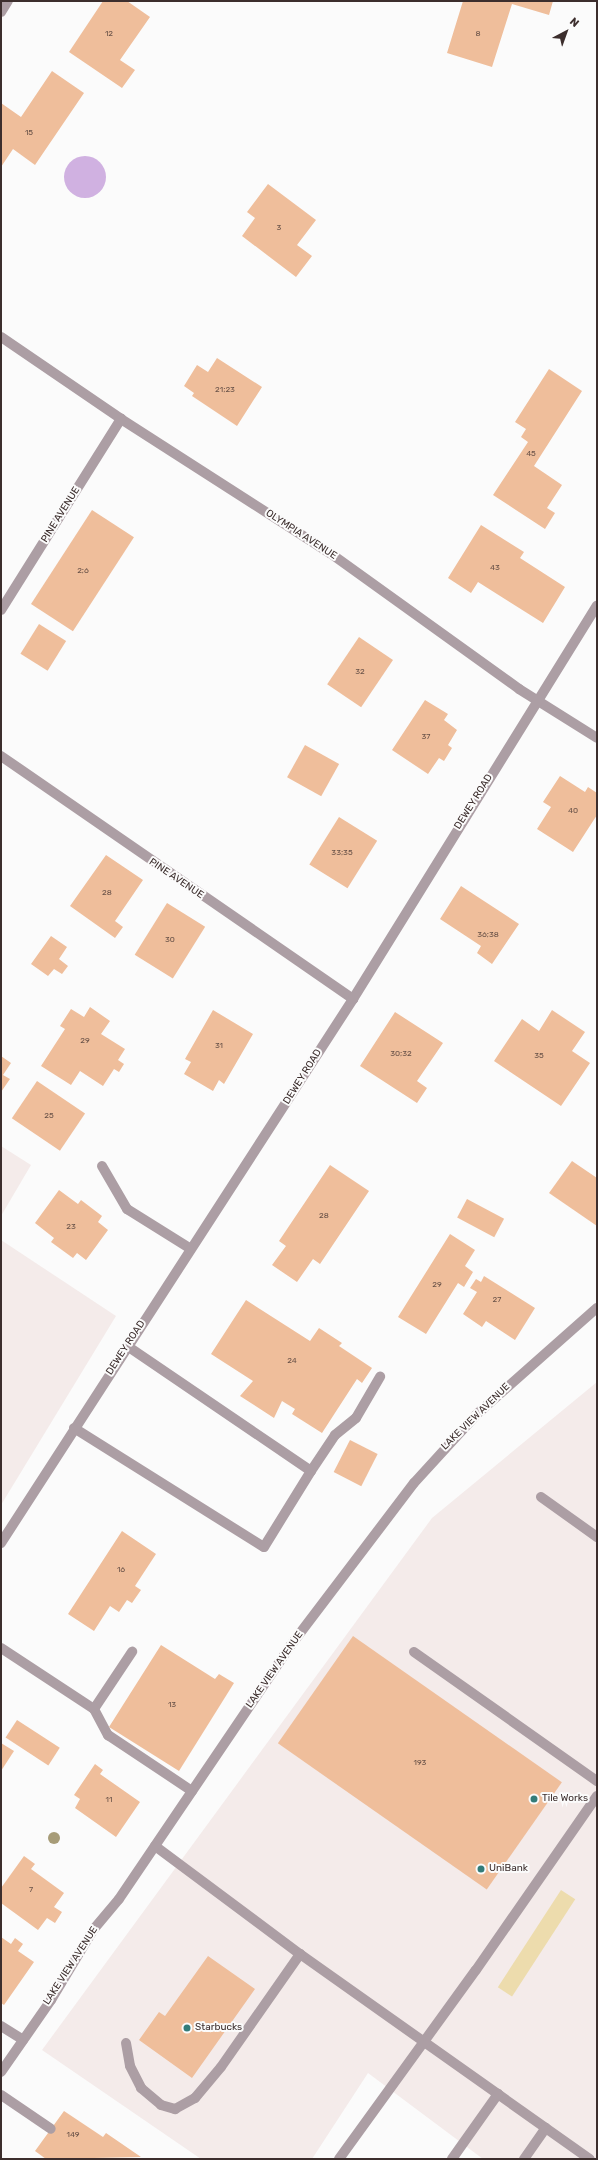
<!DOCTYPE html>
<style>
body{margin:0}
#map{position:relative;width:598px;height:2160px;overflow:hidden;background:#fbfbfb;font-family:Rubik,sans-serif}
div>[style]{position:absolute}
.built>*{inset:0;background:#f4ebea}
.green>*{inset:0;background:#eddcad;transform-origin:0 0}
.water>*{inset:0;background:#d0b1e1}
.round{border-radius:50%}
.building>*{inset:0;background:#efbe9b;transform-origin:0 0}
.service>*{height:10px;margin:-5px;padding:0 5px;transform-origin:5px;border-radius:5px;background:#ac9ea4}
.minor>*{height:10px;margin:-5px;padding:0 5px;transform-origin:5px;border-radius:5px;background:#ac9ea4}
.trees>*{width:12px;height:12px;margin:-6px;border-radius:50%;background:#a79c78}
.dots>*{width:11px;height:11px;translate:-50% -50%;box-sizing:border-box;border:2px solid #fbfbfb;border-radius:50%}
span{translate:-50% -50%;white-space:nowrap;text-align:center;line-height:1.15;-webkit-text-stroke:4px #fbfbfb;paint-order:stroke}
.number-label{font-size:8px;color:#695248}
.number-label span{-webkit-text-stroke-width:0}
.street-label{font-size:10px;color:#3c2e2d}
.poi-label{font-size:10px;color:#3c2e2d}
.left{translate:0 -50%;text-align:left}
.frame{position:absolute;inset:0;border:2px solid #3c2e2d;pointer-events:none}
.north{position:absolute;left:546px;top:12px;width:40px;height:40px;-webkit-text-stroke:3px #fbfbfb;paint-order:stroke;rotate:41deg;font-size:11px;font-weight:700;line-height:16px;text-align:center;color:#3c2e2d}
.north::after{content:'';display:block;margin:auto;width:14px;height:18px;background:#3c2e2d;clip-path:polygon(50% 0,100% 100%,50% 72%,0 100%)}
</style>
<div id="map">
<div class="built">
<div style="clip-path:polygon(1px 1146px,31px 1165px,1px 1216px)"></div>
<div style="clip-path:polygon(1px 1240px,116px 1316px,1px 1505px)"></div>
<div style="clip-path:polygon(597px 1382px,597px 2159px,483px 2159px,368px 2073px,312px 2159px,201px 2159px,42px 2050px,432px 1518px)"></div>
</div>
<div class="green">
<div style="left:561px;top:1890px;width:17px;height:116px;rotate:33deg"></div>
</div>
<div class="water">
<div class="round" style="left:64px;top:156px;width:42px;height:42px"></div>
</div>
<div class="building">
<div style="clip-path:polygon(103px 1px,127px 1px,150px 17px,120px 60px,135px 70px,122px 88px,69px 52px)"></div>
<div style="clip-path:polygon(463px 1px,553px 1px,549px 15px,512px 4px,492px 67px,447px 53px)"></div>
<div style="clip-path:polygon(52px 71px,84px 93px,35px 165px,13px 149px,1px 167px,1px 103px,21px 117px)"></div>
<div style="clip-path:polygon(268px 184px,316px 220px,297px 245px,312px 256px,296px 277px,242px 236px,255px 218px,247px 212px)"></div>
<div style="clip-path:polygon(217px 358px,262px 387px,237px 426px,192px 396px,194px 393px,184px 386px,197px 365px,208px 372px)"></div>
<div style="clip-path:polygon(549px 369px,582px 391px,534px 466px,562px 485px,547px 508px,555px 513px,545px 529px,493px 495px,528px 442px,521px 437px,526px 429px,515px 422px)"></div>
<div style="left:92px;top:510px;width:50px;height:112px;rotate:33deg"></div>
<div style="clip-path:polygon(481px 525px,524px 552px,520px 558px,565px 587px,543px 623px,478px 582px,471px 593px,448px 578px)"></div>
<div style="left:39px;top:624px;width:32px;height:35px;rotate:32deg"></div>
<div style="left:359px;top:637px;width:41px;height:57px;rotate:34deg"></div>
<div style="clip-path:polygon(425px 700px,448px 714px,444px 720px,457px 730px,448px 745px,452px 748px,444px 761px,439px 758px,428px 774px,392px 750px)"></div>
<div style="left:305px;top:745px;width:39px;height:37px;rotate:29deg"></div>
<div style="clip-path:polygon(560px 776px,585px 792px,588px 787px,597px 793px,597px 815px,573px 852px,537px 829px,551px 807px,543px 802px)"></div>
<div style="left:339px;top:817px;width:45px;height:56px;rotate:32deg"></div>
<div style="clip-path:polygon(106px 855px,143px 880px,115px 921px,123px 927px,115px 938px,70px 906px)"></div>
<div style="clip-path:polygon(461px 886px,519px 924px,492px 964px,477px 953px,481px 946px,440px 919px)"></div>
<div style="left:167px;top:903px;width:45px;height:61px;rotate:32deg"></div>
<div style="clip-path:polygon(51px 936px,67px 947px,59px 959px,68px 966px,62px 974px,54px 969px,48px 976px,31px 964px)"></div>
<div style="clip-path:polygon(90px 1007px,110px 1021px,101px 1034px,125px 1049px,118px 1060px,124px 1064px,119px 1072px,114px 1069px,103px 1086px,80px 1071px,71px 1085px,41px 1066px,65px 1029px,60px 1026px,71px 1009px,84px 1017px)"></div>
<div style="clip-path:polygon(213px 1010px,253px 1034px,224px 1084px,219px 1080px,213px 1091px,184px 1074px,191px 1062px,185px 1059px)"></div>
<div style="clip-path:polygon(552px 1010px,585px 1032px,572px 1051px,590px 1063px,561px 1106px,494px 1061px,522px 1019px,539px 1031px)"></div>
<div style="clip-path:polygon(395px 1012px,443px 1043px,417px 1081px,427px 1088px,417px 1103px,360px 1066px)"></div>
<div style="clip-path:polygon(1px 1056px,11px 1063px,3px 1075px,10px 1079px,1px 1092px)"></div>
<div style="left:37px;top:1081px;width:58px;height:45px;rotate:34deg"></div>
<div style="clip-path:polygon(572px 1161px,597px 1178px,597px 1226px,549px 1193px)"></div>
<div style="clip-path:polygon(330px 1165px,369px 1191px,320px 1264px,313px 1259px,297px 1282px,272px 1265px,286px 1246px,279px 1241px)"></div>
<div style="clip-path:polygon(59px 1190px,78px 1204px,81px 1200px,102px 1216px,98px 1222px,108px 1230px,86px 1260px,77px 1253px,73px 1258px,51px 1242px,54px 1238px,35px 1223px)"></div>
<div style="left:467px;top:1199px;width:42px;height:21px;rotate:28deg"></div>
<div style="clip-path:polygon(450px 1234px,475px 1250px,465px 1266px,473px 1272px,464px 1287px,458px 1283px,426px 1334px,398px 1317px)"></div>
<div style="clip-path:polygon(484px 1276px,535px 1308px,515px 1340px,486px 1321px,482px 1327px,463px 1314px,477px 1292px,470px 1288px,476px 1279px,481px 1282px)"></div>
<div style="clip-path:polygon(246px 1300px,310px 1341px,319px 1328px,342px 1343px,339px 1346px,372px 1368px,362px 1383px,357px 1379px,322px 1433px,292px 1414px,295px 1409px,282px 1401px,274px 1418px,240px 1396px,253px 1381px,211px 1354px)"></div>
<div style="left:350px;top:1440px;width:31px;height:36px;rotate:27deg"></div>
<div style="clip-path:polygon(122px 1531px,156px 1554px,135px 1586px,141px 1590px,132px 1603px,127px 1600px,119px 1612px,110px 1606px,94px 1631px,68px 1614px)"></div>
<div style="left:353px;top:1636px;width:255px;height:131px;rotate:35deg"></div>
<div style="clip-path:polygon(161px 1645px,215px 1679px,219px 1674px,234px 1683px,179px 1771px,109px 1727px)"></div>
<div style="left:17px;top:1720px;width:51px;height:21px;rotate:33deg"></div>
<div style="clip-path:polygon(1px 1743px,14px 1751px,1px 1771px)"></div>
<div style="clip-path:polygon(95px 1764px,103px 1770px,100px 1774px,140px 1802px,116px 1837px,75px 1808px,80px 1799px,74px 1795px)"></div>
<div style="clip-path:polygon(24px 1856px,35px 1864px,31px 1869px,64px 1893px,54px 1907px,62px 1912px,55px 1923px,47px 1918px,38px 1930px,1px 1903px,1px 1888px)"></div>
<div style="clip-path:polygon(1px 1937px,11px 1944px,15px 1938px,23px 1944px,18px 1951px,34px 1962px,4px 2005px,1px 2003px)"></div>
<div style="clip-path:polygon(208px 1956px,255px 1989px,192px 2078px,139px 2040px,159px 2012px,165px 2016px)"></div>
<div style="clip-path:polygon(64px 2111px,103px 2137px,106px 2133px,141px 2157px,46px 2159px,35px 2151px)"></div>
</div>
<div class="service">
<div style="left:102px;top:1166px;width:50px;rotate:59.8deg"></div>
<div style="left:127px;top:1209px;width:75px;rotate:32deg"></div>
<div style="left:74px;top:1428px;width:224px;rotate:32.1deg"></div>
<div style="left:264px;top:1547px;width:89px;rotate:-58.3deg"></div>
<div style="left:311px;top:1471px;width:222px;rotate:-145.8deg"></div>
<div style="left:311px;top:1471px;width:43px;rotate:-56.3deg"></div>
<div style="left:335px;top:1435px;width:27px;rotate:-39deg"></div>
<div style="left:356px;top:1418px;width:48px;rotate:-59.7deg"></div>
<div style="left:541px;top:1497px;width:69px;rotate:35.5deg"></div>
<div style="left:1px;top:1648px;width:111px;rotate:33.3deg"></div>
<div style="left:94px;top:1709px;width:30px;rotate:62deg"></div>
<div style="left:108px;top:1735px;width:101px;rotate:33.7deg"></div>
<div style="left:414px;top:1652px;width:224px;rotate:35.2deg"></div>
<div style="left:94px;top:1709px;width:69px;rotate:-56.3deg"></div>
<div style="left:155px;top:1846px;width:181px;rotate:36.7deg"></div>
<div style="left:300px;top:1954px;width:355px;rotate:35.3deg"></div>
<div style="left:1px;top:2026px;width:26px;rotate:32deg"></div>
<div style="left:126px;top:2043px;width:23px;rotate:80deg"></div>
<div style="left:130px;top:2066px;width:25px;rotate:63deg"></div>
<div style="left:141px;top:2088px;width:26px;rotate:40deg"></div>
<div style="left:161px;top:2105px;width:15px;rotate:16deg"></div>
<div style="left:175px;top:2109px;width:23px;rotate:-29deg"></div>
<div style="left:195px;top:2098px;width:40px;rotate:-50deg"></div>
<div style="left:221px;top:2067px;width:138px;rotate:-55deg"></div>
<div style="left:1px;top:2095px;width:60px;rotate:34.2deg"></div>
<div style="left:339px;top:2159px;width:233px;rotate:-54.1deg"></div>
<div style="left:476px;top:1970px;width:212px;rotate:-55.2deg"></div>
<div style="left:452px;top:2159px;width:80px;rotate:-54.7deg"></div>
<div style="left:524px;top:2159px;width:38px;rotate:-55deg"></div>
</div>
<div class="minor">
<div style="left:1px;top:12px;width:13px;rotate:-58deg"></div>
<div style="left:1px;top:337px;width:145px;rotate:34.3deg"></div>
<div style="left:121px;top:419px;width:248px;rotate:32.7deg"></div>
<div style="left:330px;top:553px;width:233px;rotate:35.7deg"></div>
<div style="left:519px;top:689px;width:92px;rotate:32.1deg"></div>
<div style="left:1px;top:610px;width:226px;rotate:-57.9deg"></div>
<div style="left:1px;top:756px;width:428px;rotate:34.6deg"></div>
<div style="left:1px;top:1543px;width:648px;rotate:-57.09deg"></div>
<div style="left:353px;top:999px;width:463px;rotate:-58.2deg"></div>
<div style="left:1px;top:2072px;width:88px;rotate:-55.2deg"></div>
<div style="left:51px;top:2000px;width:82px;rotate:-59deg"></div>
<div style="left:93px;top:1930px;width:40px;rotate:-50deg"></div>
<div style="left:119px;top:1899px;width:307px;rotate:-55.9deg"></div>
<div style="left:291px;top:1645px;width:203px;rotate:-52.8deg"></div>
<div style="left:414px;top:1483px;width:93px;rotate:-47.6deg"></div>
<div style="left:477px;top:1414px;width:160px;rotate:-41.5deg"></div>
</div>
<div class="trees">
<div style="left:54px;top:1838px"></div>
</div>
<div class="dots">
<div style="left:534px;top:1799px;background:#337c79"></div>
<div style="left:481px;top:1869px;background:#337c79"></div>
<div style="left:187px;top:2028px;background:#337c79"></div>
</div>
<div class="number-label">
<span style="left:109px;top:34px">12</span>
<span style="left:478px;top:34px">8</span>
<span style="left:29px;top:133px">15</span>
<span style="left:279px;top:228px">3</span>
<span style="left:225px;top:390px">21;23</span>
<span style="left:531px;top:454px">45</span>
<span style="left:495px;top:568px">43</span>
<span style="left:83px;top:571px">2;6</span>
<span style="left:360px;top:672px">32</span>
<span style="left:426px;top:737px">37</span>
<span style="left:573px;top:811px">40</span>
<span style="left:342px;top:853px">33;35</span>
<span style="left:107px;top:893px">28</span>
<span style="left:488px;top:935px">36;38</span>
<span style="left:170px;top:940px">30</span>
<span style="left:85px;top:1041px">29</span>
<span style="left:219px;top:1046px">31</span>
<span style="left:401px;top:1054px">30;32</span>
<span style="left:539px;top:1056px">35</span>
<span style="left:49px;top:1116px">25</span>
<span style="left:324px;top:1216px">28</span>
<span style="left:71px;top:1227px">23</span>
<span style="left:437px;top:1285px">29</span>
<span style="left:497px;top:1300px">27</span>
<span style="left:292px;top:1361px">24</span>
<span style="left:121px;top:1570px">16</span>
<span style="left:172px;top:1705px">13</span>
<span style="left:420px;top:1763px">193</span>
<span style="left:109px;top:1800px">11</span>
<span style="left:31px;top:1890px">7</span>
<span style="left:73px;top:2135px">149</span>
</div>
<div class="street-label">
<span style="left:61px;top:515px;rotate:-58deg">PINE AVENUE</span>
<span style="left:301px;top:535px;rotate:33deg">OLYMPIA AVENUE</span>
<span style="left:474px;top:802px;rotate:-58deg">DEWEY ROAD</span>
<span style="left:176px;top:879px;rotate:34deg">PINE AVENUE</span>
<span style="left:303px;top:1077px;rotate:-58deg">DEWEY ROAD</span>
<span style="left:126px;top:1348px;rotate:-57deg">DEWEY ROAD</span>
<span style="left:476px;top:1417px;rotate:-44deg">LAKE VIEW AVENUE</span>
<span style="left:275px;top:1670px;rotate:-55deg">LAKE VIEW AVENUE</span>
<span style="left:71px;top:1966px;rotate:-57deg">LAKE VIEW AVENUE</span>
</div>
<div class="poi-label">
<span class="left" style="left:542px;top:1799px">Tile Works</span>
<span class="left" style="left:489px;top:1869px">UniBank</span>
<span class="left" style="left:195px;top:2028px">Starbucks</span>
</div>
<div class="frame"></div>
<div class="north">N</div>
</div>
